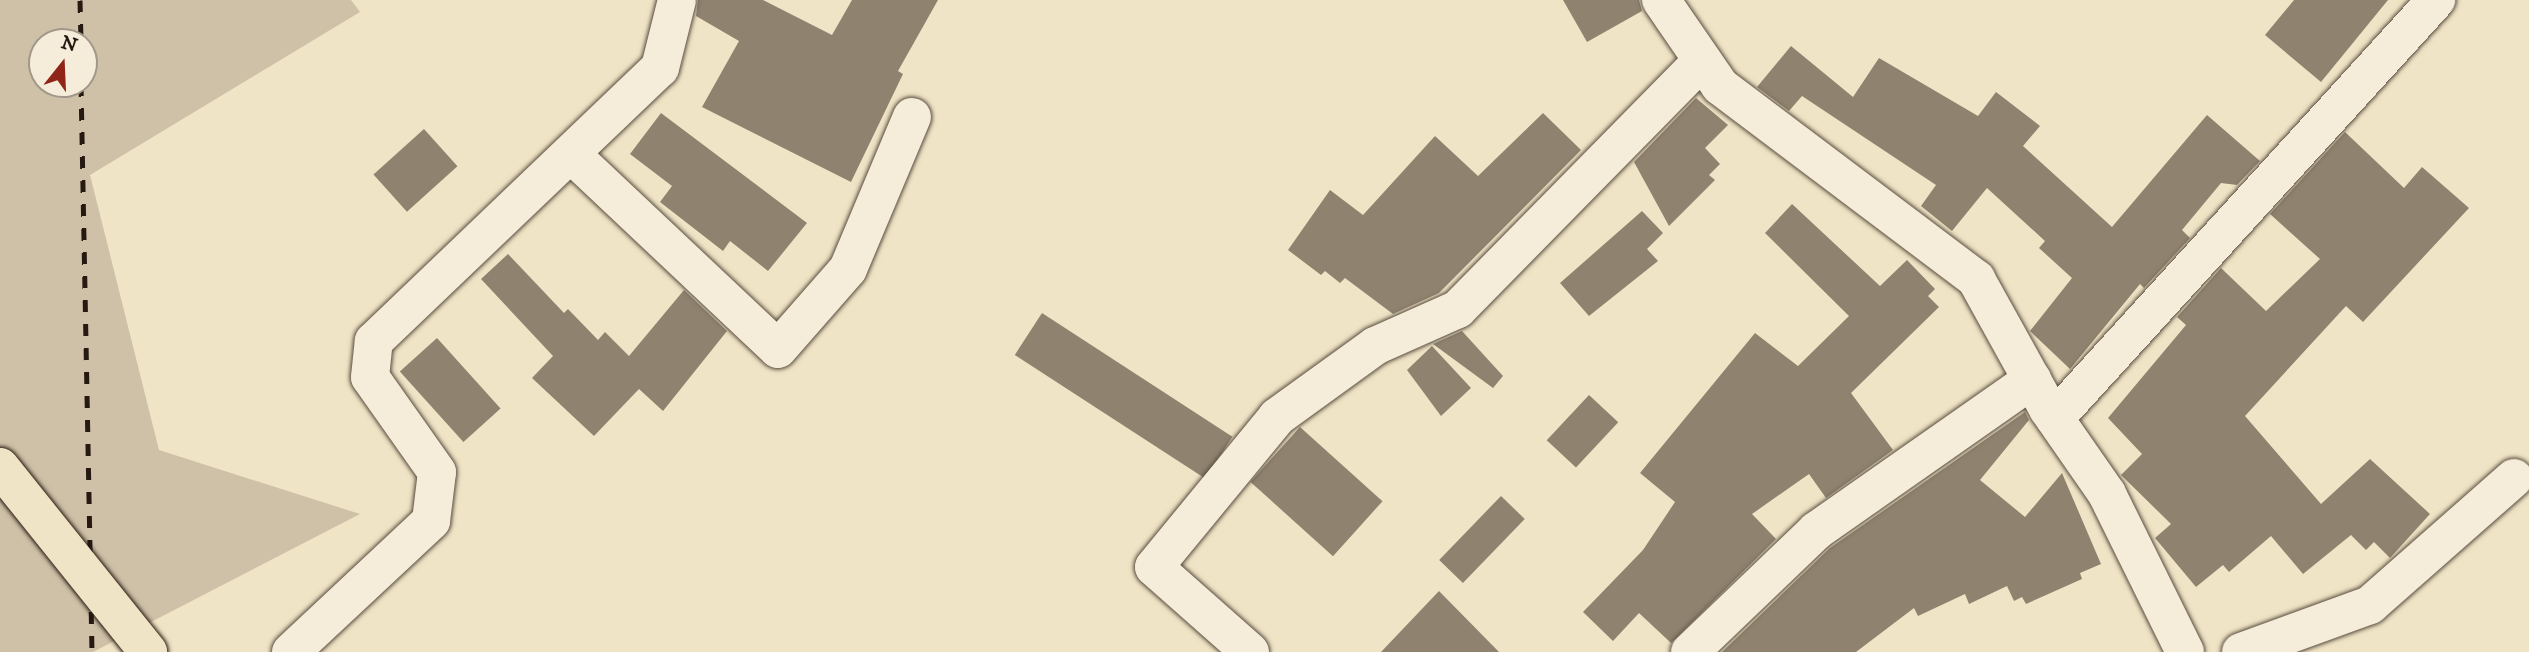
<!DOCTYPE html>
<style>
body{margin:0}
#map{position:relative;width:2529px;height:652px;overflow:hidden;background:#f0e4c6;font-family:"IM FELL DW Pica",serif}
div>[style]{position:absolute}
.green>*{inset:0;background:#cec1a7}
.building>*{inset:0;background:#8f836f;transform-origin:0 0}
.roads{filter:drop-shadow(0 0 2px #584c3e) drop-shadow(0 0 2px #584c3e)}
.minor>*{height:38px;margin:-19px;padding:0 19px;transform-origin:19px;border-radius:19px;background:#f5edda}
.rail>*{height:5px;margin-top:-2.5px;transform-origin:0;background:repeating-linear-gradient(90deg,#261911 0 12px,transparent 0 24px)}
.bridges{filter:drop-shadow(0 0 2px #261911) drop-shadow(0 0 2px #261911)}
.primary-bridge>*{height:38px;margin:-19px;padding:0 19px;transform-origin:19px;border-radius:19px;background:#f0e4c6}
span{translate:-50% -50%;white-space:nowrap;text-align:center;line-height:1.15;-webkit-text-stroke:5px #f5edda;paint-order:stroke}
.north{position:absolute;left:28px;top:28px;width:70px;height:70px;box-sizing:border-box;background:#f5edda;border:2px solid #a2988a;border-radius:50%;rotate:18deg;font-size:19px;font-weight:700;line-height:28px;text-align:center;color:#261911}
.north::after{content:'';display:block;margin:auto;width:24px;height:32px;background:#8f2418;clip-path:polygon(50% 0,100% 100%,50% 72%,0 100%)}
</style>
<div id="map">
<div class="green">
<div style="clip-path:polygon(evenodd,0 0,351px 0,360px 12px,90px 175px,159px 450px,360px 514px,93px 652px,0 652px,0 0,42px 42px,84px 42px,84px 84px,42px 84px,42px 42px)"></div>
</div>
<div class="building">
<div style="clip-path:polygon(698px 0,763px 0,832px 35px,852px 0,938px 0,898px 71px,903px 74px,851px 182px,702px 107px,739px 41px,696px 16px)"></div>
<div style="clip-path:polygon(1563px 0,1639px 0,1642px 11px,1587px 42px)"></div>
<div style="clip-path:polygon(2294px 0,2388px 0,2321px 82px,2265px 35px)"></div>
<div style="clip-path:polygon(1791px 46px,1853px 97px,1879px 58px,1978px 116px,1996px 92px,2040px 126px,2023px 146px,2112px 227px,2207px 115px,2260px 161px,2237px 185px,2221px 183px,2182px 230px,2190px 238px,2144px 288px,2140px 284px,2070px 369px,2030px 331px,2072px 278px,2039px 248px,2045px 241px,1987px 188px,1952px 231px,1921px 206px,1936px 185px,1802px 96px,1789px 111px,1757px 87px)"></div>
<div style="clip-path:polygon(1696px 98px,1728px 125px,1705px 148px,1720px 164px,1709px 175px,1715px 180px,1669px 226px,1634px 162px)"></div>
<div style="clip-path:polygon(661px 113px,807px 223px,768px 271px,730px 241px,723px 251px,660px 202px,672px 186px,630px 154px)"></div>
<div style="clip-path:polygon(1543px 113px,1581px 150px,1439px 293px,1393px 314px,1345px 278px,1340px 283px,1325px 271px,1321px 275px,1288px 250px,1330px 190px,1363px 215px,1435px 136px,1478px 176px)"></div>
<div style="left:424px;top:129px;width:50px;height:68px;rotate:48deg"></div>
<div style="clip-path:polygon(2345px 132px,2404px 188px,2422px 167px,2469px 208px,2363px 322px,2346px 306px,2245px 416px,2321px 504px,2370px 459px,2430px 514px,2390px 558px,2374px 542px,2366px 550px,2351px 535px,2303px 574px,2271px 536px,2229px 572px,2223px 565px,2196px 587px,2155px 538px,2171px 524px,2121px 475px,2142px 454px,2108px 418px,2186px 325px,2177px 317px,2221px 268px,2266px 311px,2320px 259px,2270px 214px)"></div>
<div style="clip-path:polygon(1792px 204px,1880px 286px,1907px 260px,1935px 289px,1928px 296px,1939px 307px,1851px 393px,1893px 450px,1826px 498px,1809px 474px,1752px 514px,1776px 539px,1671px 643px,1639px 613px,1613px 641px,1583px 612px,1643px 550px,1675px 502px,1640px 473px,1755px 333px,1798px 366px,1849px 316px,1765px 233px)"></div>
<div style="clip-path:polygon(1642px 211px,1663px 233px,1647px 249px,1658px 261px,1589px 316px,1560px 283px)"></div>
<div style="clip-path:polygon(508px 254px,564px 313px,568px 309px,598px 340px,605px 332px,629px 356px,684px 290px,727px 331px,663px 411px,639px 389px,594px 436px,532px 378px,553px 356px,481px 279px)"></div>
<div style="left:1042px;top:313px;width:227px;height:50px;rotate:33deg"></div>
<div style="clip-path:polygon(1462px 331px,1503px 376px,1493px 388px,1433px 344px)"></div>
<div style="left:437px;top:338px;width:95px;height:50px;rotate:48deg"></div>
<div style="clip-path:polygon(1432px 346px,1471px 388px,1441px 416px,1407px 370px)"></div>
<div style="left:1589px;top:395px;width:40px;height:62px;rotate:43deg"></div>
<div style="clip-path:polygon(2025px 412px,2029px 420px,1980px 480px,2025px 517px,2062px 473px,2101px 564px,2080px 573px,2082px 579px,2026px 604px,2022px 597px,2014px 601px,2007px 586px,1969px 604px,1965px 594px,1918px 616px,1914px 608px,1856px 652px,1722px 652px,1830px 548px)"></div>
<div style="left:1300px;top:427px;width:111px;height:74px;rotate:42deg"></div>
<div style="left:1501px;top:496px;width:33px;height:89px;rotate:44deg"></div>
<div style="clip-path:polygon(1439px 591px,1499px 652px,1381px 652px)"></div>
</div>
<div class="roads">
<div class="minor">
<div style="left:1661px;top:0;width:104px;rotate:55.5deg"></div>
<div style="left:1720px;top:86px;width:321px;rotate:37deg"></div>
<div style="left:1976px;top:279px;width:149px;rotate:61deg"></div>
<div style="left:2048px;top:409px;width:103px;rotate:55.2deg"></div>
<div style="left:2107px;top:494px;width:176px;rotate:63.7deg"></div>
<div style="left:571px;top:154px;width:284px;rotate:43.3deg"></div>
<div style="left:778px;top:349px;width:106px;rotate:-48.8deg"></div>
<div style="left:848px;top:269px;width:165px;rotate:-67.2deg"></div>
<div style="left:2055px;top:418px;width:566px;rotate:-47.65deg"></div>
<div style="left:291px;top:652px;width:192px;rotate:-43.1deg"></div>
<div style="left:431px;top:521px;width:49px;rotate:-83deg"></div>
<div style="left:437px;top:472px;width:116px;rotate:-125.2deg"></div>
<div style="left:370px;top:377px;width:36px;rotate:-84deg"></div>
<div style="left:374px;top:341px;width:395px;rotate:-43.7deg"></div>
<div style="left:660px;top:68px;width:70px;rotate:-76deg"></div>
<div style="left:1250px;top:652px;width:128px;rotate:-138.5deg"></div>
<div style="left:1154px;top:567px;width:194px;rotate:-50.6deg"></div>
<div style="left:1277px;top:417px;width:121px;rotate:-35.9deg"></div>
<div style="left:1375px;top:346px;width:91px;rotate:-24deg"></div>
<div style="left:1458px;top:309px;width:348px;rotate:-45.5deg"></div>
<div style="left:1690px;top:652px;width:175px;rotate:-43.8deg"></div>
<div style="left:1816px;top:531px;width:264px;rotate:-35deg"></div>
<div style="left:2241px;top:652px;width:137px;rotate:-20deg"></div>
<div style="left:2370px;top:605px;width:192px;rotate:-41.4deg"></div>
</div>
</div>
<div class="rail">
<div style="left:80px;top:0;width:42px;rotate:88.6deg"></div>
<div style="left:81px;top:84px;width:568px;rotate:88.89deg"></div>
</div>
<div class="bridges">
<div class="primary-bridge">
<div style="left:0;top:467px;width:237px;rotate:51.3deg"></div>
</div>
</div>
<div class="north">N</div>
</div>
